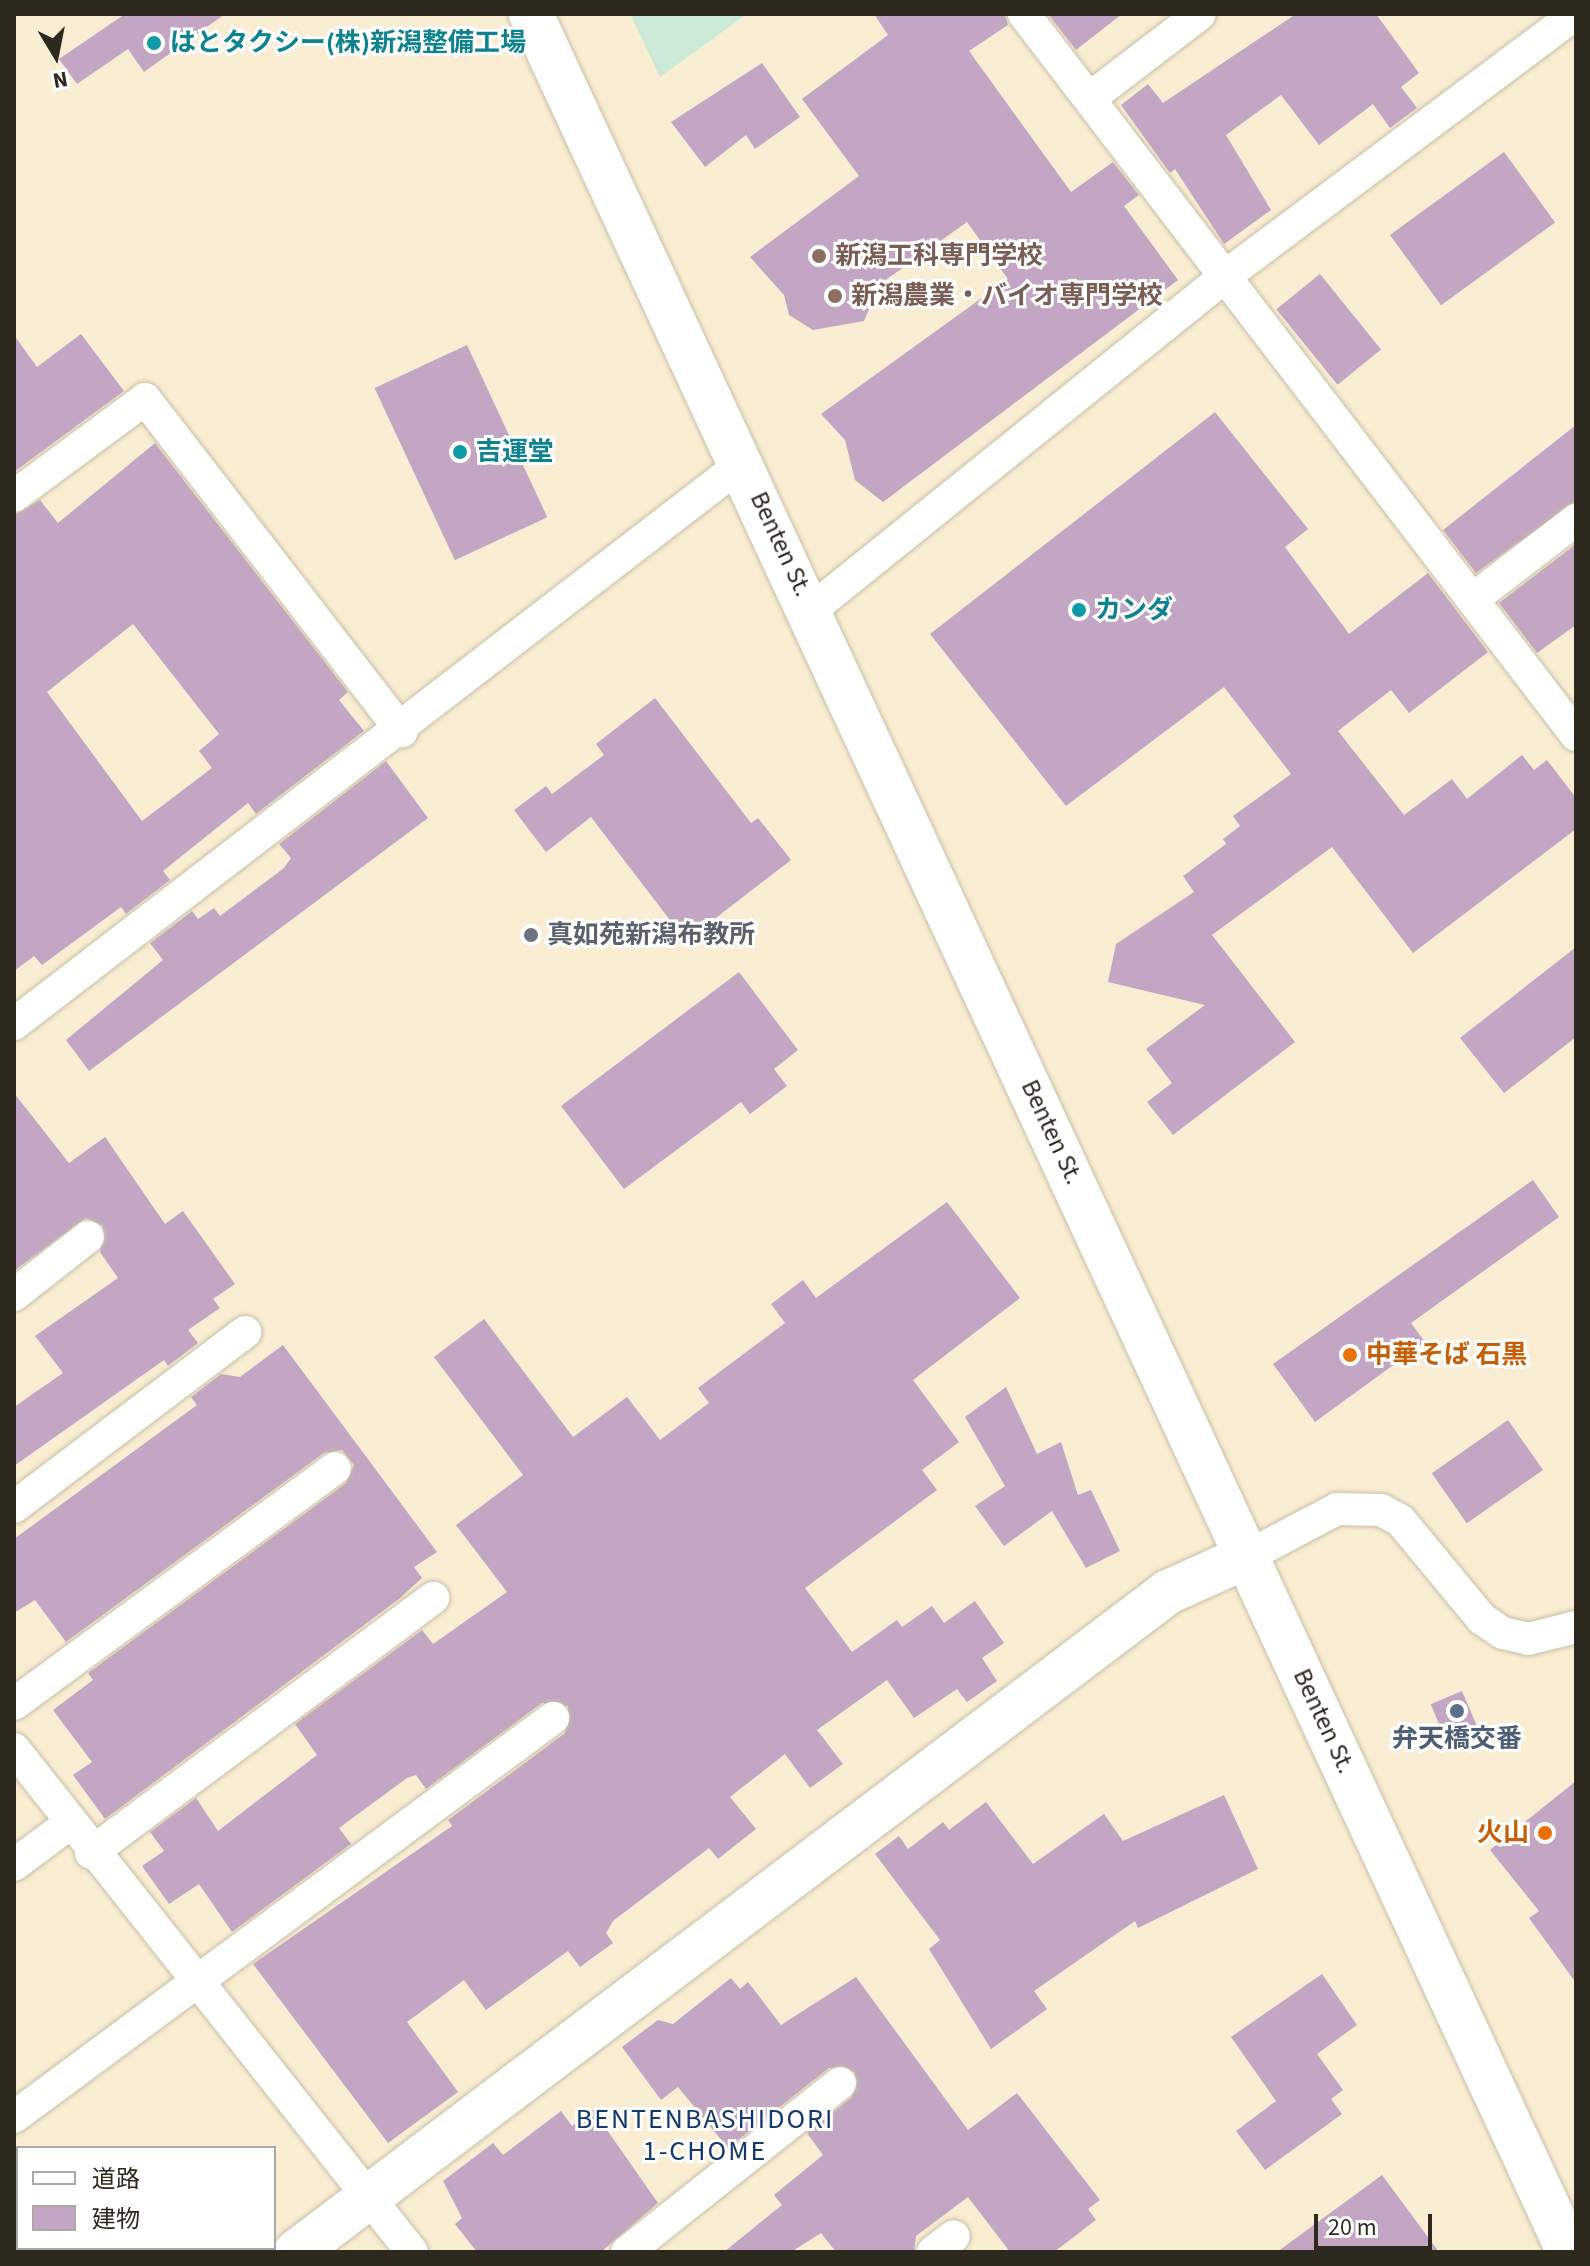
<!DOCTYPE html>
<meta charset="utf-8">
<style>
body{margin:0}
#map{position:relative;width:1590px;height:2266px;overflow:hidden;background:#f9eed4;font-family:"Source Sans 3","Noto Sans JP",sans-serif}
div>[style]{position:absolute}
.green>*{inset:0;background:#ccead6}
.building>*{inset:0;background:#c3a6c3;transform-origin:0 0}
.roads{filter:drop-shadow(0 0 2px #c9bfa6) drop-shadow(0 0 2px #c9bfa6)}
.street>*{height:32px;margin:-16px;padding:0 16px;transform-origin:16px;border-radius:16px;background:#fff}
.secondary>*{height:44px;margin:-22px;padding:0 22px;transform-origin:22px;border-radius:22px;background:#fff}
.dots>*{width:22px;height:22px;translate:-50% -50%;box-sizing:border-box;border:4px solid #fff;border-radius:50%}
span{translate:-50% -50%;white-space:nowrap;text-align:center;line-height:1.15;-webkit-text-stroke:6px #fff;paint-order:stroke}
.culture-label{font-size:26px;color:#0d838f;font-weight:700}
.left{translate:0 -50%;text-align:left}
.education-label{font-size:26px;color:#785e54;font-weight:700}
.street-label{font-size:26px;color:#2d291f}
.worship-label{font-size:26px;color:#5b616d;font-weight:700}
.food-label{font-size:26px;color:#c56008;font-weight:700}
.right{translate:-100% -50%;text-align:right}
.service-label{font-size:26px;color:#4e5e75;font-weight:700}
.neighbourhood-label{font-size:28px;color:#13386c;letter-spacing:2px}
.frame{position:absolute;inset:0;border:16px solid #2d291f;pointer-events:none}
.legend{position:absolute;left:16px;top:2146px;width:260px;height:104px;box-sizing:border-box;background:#fff;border:2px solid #aba9a5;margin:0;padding:10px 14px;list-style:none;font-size:24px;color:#2d291f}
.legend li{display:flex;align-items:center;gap:16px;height:40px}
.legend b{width:40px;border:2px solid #aba9a5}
.north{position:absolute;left:16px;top:16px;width:80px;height:80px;-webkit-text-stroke:6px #fff;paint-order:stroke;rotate:170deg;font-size:22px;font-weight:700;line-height:32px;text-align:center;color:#2d291f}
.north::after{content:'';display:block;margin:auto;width:28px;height:36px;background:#2d291f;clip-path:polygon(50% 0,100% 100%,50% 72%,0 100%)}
.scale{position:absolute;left:1314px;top:2214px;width:118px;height:36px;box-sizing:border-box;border:4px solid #2d291f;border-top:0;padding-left:10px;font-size:24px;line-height:28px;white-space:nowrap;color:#2d291f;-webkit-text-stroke:6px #fff;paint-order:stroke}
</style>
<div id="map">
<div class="green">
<div style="clip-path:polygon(630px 14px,747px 14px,660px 77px)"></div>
</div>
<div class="building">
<div style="clip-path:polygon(125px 14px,225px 14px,144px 72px,128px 49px,77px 84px,59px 59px)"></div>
<div style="clip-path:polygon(874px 14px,1005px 14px,1008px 25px,969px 51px,1071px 192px,1113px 162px,1139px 195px,1124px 206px,1178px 280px,883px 502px,855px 480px,845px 440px,821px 414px,1008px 279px,967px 222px,880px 284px,864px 321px,813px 330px,789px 315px,784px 295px,750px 257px,859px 176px,802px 99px,888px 35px)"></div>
<div style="clip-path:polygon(1048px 14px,1122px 14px,1076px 50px)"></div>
<div style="clip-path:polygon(1296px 14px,1376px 14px,1419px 73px,1401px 87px,1417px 108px,1390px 128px,1373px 104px,1319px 145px,1281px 95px,1226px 135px,1271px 210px,1224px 244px,1175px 169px,1170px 173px,1121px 105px,1148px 84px,1163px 103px)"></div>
<div style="clip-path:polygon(762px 63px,800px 117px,755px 149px,746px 135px,705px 167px,671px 122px)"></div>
<div style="left:1504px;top:152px;width:87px;height:141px;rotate:54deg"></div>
<div style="left:1320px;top:274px;width:97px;height:56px;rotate:51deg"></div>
<div style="clip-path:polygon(81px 334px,124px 391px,14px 472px,14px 335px,37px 367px)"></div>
<div style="left:467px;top:345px;width:190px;height:102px;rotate:65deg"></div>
<div style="clip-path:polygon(1215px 412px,1308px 529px,1285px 547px,1349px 634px,1428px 573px,1488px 652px,1409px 713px,1391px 690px,1338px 731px,1404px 815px,1452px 779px,1467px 799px,1522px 755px,1534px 770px,1547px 760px,1576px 798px,1576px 829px,1413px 953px,1332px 847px,1212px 935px,1295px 1042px,1173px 1135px,1147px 1102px,1172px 1083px,1146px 1049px,1205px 1005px,1108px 982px,1116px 944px,1194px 892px,1183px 876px,1226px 844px,1223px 839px,1240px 826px,1233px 816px,1291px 774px,1224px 687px,1066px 806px,930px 634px)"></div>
<div style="clip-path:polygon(1576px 425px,1576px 501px,1476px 573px,1443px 530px)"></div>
<div style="clip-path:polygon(evenodd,155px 443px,348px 692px,339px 700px,364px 731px,256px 814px,248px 803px,163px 871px,170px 880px,126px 914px,121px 907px,42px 965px,34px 956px,14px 971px,14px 515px,40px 500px,58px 523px,155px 443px,133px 624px,219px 734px,199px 751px,212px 768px,142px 821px,47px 692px,133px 624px)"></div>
<div style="clip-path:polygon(1576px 544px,1576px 625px,1537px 653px,1499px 603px)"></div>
<div style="clip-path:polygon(655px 698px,751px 823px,758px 818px,791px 860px,686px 941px,591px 817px,546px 852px,514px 810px,546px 786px,552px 794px,604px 755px,596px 744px)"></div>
<div style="clip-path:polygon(386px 761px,428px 818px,89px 1071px,66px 1040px,163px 960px,150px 943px,192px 911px,198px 919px,214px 908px,220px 916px,284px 868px,291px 858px,279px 844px)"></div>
<div style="clip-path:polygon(1576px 947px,1576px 1037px,1504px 1093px,1460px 1038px)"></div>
<div style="clip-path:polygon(739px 972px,798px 1050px,774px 1069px,787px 1086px,750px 1114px,741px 1102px,624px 1189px,561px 1106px)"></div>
<div style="clip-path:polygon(14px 1093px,69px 1163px,105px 1137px,165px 1224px,183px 1211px,235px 1284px,213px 1299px,220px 1308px,188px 1330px,198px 1343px,168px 1366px,164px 1360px,14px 1466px,14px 1407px,63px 1373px,35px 1336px,118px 1278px,100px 1252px,103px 1226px,86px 1218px,14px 1271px)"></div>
<div style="clip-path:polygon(1533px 1180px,1559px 1217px,1411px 1323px,1425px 1342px,1315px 1422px,1273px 1364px)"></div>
<div style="clip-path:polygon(947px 1202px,1020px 1298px,913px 1380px,959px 1442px,922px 1470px,937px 1490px,805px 1588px,852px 1652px,897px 1620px,902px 1627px,932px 1606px,944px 1623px,975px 1601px,1004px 1643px,982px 1658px,997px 1681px,967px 1702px,957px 1689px,914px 1718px,887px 1680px,817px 1730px,843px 1764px,810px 1788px,785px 1754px,730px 1797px,756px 1829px,718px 1859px,709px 1848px,613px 1921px,606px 1933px,613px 1943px,580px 1967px,568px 1951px,486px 2010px,464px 1980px,407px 2022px,458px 2092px,388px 2143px,253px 1964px,452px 1826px,448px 1820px,565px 1733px,568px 1706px,542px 1703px,426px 1789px,416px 1775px,407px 1778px,339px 1828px,351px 1844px,232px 1932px,199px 1884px,169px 1904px,142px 1866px,164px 1851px,150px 1832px,196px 1798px,218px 1831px,317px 1755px,295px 1724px,422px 1630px,433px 1644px,507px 1592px,456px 1525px,523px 1475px,434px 1357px,484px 1319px,573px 1437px,627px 1397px,660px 1440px,709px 1403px,698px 1388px,785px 1323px,771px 1304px,803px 1280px,816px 1298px)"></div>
<div style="clip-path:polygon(283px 1345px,437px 1552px,414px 1567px,422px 1578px,399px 1599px,105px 1819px,73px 1775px,92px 1762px,53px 1710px,93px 1680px,88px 1673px,346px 1483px,354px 1465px,342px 1450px,324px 1453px,66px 1642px,35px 1600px,14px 1613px,14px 1539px,197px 1405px,191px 1397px,221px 1374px,240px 1377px)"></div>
<div style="clip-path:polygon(1006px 1387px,1037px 1454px,1061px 1442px,1078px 1495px,1091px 1490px,1120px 1551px,1086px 1568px,1052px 1511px,1004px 1546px,975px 1506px,1005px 1486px,965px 1417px)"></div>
<div style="left:1508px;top:1420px;width:61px;height:93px;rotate:55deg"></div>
<div style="left:1462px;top:1691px;width:40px;height:34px;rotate:67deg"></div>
<div style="clip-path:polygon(1576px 1781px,1576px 1983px,1529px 1918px,1539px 1911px,1490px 1850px)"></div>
<div style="clip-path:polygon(1224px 1795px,1258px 1869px,1138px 1928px,1135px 1921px,1034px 1991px,1047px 2009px,991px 2049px,929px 1949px,940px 1940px,875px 1854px,899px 1836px,908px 1849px,943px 1822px,949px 1830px,986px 1802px,1033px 1864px,1104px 1814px,1123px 1841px)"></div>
<div style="clip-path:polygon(1322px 1974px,1357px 2025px,1317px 2054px,1343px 2090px,1331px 2099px,1342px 2114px,1265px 2170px,1236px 2131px,1276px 2101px,1231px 2037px)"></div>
<div style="clip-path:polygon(856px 1977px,968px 2130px,1017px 2093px,1100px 2200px,1088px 2209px,1096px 2220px,1054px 2252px,1010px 2252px,968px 2197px,916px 2236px,914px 2252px,836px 2252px,821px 2233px,791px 2252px,724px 2252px,782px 2205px,774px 2195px,823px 2155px,807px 2133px,852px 2097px,855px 2072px,829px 2068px,728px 2148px,678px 2087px,661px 2100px,622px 2047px,658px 2020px,673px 2024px,731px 1978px,740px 1989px,748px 1982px,781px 2025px)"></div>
<div style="clip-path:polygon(593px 2110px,658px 2203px,601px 2252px,477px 2252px,455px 2224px,462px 2218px,443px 2181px,493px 2143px,503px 2155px,561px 2111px,572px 2126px)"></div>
<div style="clip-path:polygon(1382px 2175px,1439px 2252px,1277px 2252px)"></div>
</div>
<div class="roads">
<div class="street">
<div style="left:1024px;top:14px;width:908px;rotate:52.56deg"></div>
<div style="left:1090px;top:98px;width:138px;rotate:-37.4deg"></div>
<div style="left:14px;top:496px;width:163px;rotate:-36.5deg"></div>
<div style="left:145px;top:399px;width:420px;rotate:52.3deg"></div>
<div style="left:1473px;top:599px;width:130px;rotate:-37.5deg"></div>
<div style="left:811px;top:610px;width:536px;rotate:-38.86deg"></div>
<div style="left:1228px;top:274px;width:434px;rotate:-36.8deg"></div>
<div style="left:14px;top:1024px;width:920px;rotate:-37.58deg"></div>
<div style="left:14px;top:1295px;width:94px;rotate:-38.1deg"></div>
<div style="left:14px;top:1507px;width:290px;rotate:-37.1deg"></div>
<div style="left:1248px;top:1556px;width:101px;rotate:-27.8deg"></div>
<div style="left:1337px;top:1509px;width:44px;rotate:1.3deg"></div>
<div style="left:1381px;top:1510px;width:21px;rotate:28deg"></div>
<div style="left:1400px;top:1520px;width:129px;rotate:50.4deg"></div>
<div style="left:1482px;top:1619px;width:25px;rotate:34deg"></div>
<div style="left:1503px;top:1633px;width:26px;rotate:13deg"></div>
<div style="left:1528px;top:1639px;width:49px;rotate:-14deg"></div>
<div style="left:14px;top:1704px;width:398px;rotate:-36.3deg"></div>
<div style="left:14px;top:1749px;width:641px;rotate:51.65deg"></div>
<div style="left:91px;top:1853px;width:427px;rotate:-36.7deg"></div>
<div style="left:14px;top:1865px;width:69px;rotate:-36.7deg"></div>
<div style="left:14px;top:2117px;width:671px;rotate:-36.51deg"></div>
<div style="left:627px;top:2252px;width:272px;rotate:-38.4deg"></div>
<div style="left:933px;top:2252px;width:26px;rotate:-37deg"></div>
</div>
<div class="secondary">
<div style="left:531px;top:14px;width:2467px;rotate:65.12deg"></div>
<div style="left:296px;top:2252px;width:1094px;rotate:-37.12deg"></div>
<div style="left:1168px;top:1592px;width:88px;rotate:-24.2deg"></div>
</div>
</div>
<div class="dots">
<div style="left:154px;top:43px;background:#0f9aa8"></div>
<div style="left:819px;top:256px;background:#8d6e63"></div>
<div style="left:835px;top:296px;background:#8d6e63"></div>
<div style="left:460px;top:452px;background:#0f9aa8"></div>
<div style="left:1079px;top:610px;background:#0f9aa8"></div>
<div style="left:531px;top:935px;background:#6b7280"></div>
<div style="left:1350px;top:1355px;background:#e8710a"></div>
<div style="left:1457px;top:1711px;background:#5c6f8a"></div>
<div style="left:1545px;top:1833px;background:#e8710a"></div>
</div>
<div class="culture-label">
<span class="left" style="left:170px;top:43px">はとタクシー(株)新潟整備工場</span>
<span class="left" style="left:476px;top:452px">吉運堂</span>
<span class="left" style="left:1095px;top:610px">カンダ</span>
</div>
<div class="education-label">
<span class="left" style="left:835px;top:256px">新潟工科専門学校</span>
<span class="left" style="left:851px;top:296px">新潟農業・バイオ専門学校</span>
</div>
<div class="street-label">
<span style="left:781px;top:544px;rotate:65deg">Benten St.</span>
<span style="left:1052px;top:1132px;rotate:65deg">Benten St.</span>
<span style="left:1324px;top:1721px;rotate:65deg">Benten St.</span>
</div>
<div class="worship-label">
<span class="left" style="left:547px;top:935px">真如苑新潟布教所</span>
</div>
<div class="food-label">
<span class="left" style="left:1366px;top:1355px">中華そば 石黒</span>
<span class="right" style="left:1529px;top:1833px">火山</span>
</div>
<div class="service-label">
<span style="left:1457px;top:1739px">弁天橋交番</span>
</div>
<div class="neighbourhood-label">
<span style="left:705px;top:2135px">BENTENBASHIDORI<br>1-CHOME</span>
</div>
<div class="frame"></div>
<ul class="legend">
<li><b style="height:10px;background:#fff"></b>道路</li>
<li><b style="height:22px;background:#c3a6c3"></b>建物</li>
</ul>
<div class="north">N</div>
<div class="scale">20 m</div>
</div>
